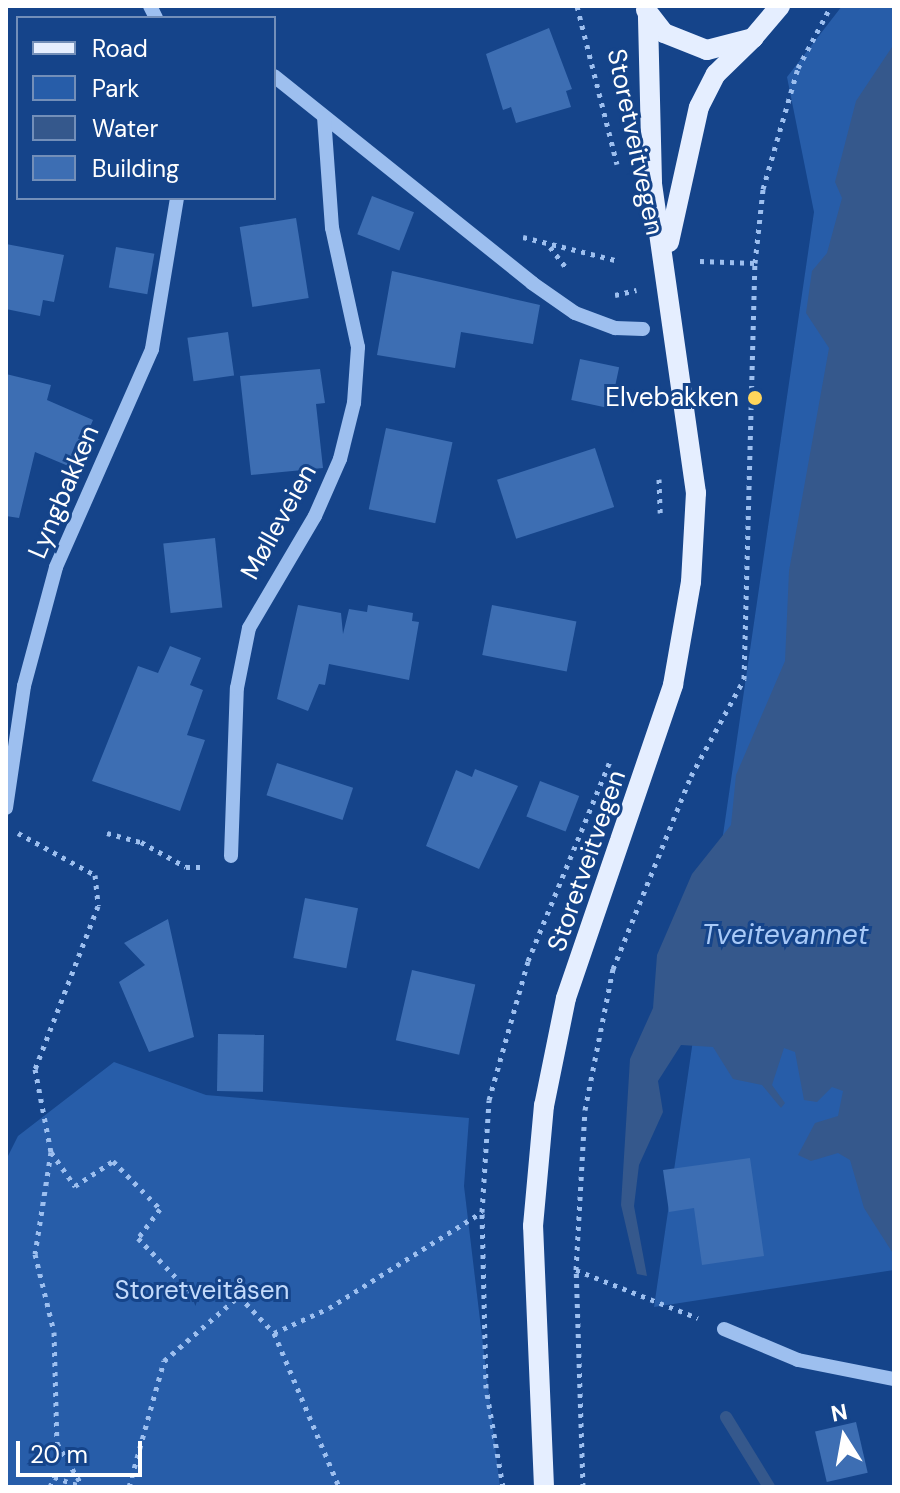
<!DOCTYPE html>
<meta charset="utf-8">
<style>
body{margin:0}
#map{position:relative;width:900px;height:1493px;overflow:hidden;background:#15448a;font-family:"DM Sans",sans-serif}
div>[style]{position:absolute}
.green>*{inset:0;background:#275da9}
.water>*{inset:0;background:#35588c}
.stream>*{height:12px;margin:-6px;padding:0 6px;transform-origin:6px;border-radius:6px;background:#35588c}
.building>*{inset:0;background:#3d6eb3;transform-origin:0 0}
.path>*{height:5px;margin-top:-2.5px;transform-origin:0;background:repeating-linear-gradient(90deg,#9dbfef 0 4px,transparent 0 10px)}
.minor>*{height:14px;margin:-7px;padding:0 7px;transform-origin:7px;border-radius:7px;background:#9dbfef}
.major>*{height:20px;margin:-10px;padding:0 10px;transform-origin:10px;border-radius:10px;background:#e5eeff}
.dots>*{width:22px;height:22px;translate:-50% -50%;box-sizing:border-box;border:4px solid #15448a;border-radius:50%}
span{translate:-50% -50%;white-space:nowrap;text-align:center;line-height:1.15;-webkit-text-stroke:6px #15448a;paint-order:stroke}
.street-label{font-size:26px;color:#fff}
.poi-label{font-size:26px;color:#fff}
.right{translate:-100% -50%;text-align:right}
.park-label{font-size:26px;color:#c3dafb}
.water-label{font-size:28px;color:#a8c9f7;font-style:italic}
.frame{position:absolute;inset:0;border:8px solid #fff;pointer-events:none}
.legend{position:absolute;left:16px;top:16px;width:260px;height:184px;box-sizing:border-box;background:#15448a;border:2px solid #738fb9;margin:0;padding:10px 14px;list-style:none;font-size:24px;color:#fff}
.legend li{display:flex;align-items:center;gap:16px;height:40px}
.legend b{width:40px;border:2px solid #738fb9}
.north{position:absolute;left:804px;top:1397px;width:80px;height:80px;-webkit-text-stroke:6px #15448a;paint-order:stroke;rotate:349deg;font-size:22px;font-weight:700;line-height:32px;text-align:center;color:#fff}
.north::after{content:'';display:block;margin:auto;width:28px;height:36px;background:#fff;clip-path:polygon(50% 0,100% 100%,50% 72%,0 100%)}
.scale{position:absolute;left:16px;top:1441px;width:126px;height:36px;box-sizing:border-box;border:4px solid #fff;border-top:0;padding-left:10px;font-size:24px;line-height:28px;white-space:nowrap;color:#fff;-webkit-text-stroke:6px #15448a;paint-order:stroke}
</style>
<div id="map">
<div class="green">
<div style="clip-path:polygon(842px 6px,894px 6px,894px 1270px,654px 1307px,814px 212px,787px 77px)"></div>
<div style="clip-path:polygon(114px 1062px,206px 1095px,469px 1118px,464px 1186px,500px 1487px,6px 1487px,6px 1160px,18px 1136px)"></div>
</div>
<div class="water">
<div style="clip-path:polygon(894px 44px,894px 1255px,864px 1208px,850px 1160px,838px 1153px,811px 1161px,798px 1155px,815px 1123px,838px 1116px,843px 1091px,832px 1087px,817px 1102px,804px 1100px,795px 1052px,784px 1048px,772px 1085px,785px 1103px,781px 1108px,762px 1085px,733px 1079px,713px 1047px,681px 1045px,658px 1081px,663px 1112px,639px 1165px,634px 1206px,647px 1276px,637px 1274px,621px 1205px,630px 1059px,653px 1008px,657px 955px,692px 874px,731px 825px,736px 775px,785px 661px,789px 571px,829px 348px,806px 313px,812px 271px,827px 253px,842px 198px,835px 182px,856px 101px)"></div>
</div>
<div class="stream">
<div style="left:726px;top:1417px;width:82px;rotate:58.4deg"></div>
</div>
<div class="building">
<div style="clip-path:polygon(549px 28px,572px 89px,566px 91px,571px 107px,516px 123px,511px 107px,503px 110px,486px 54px)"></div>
<div style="left:372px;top:196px;width:45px;height:41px;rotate:21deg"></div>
<div style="left:296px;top:218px;width:81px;height:57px;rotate:81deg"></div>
<div style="clip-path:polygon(6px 244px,64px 255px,54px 302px,43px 300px,40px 316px,6px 309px)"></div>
<div style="left:116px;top:247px;width:39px;height:41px;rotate:10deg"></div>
<div style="clip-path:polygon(392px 271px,540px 305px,533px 344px,461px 332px,455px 368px,377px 355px)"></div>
<div style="left:228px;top:332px;width:44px;height:41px;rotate:82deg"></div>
<div style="left:580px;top:359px;width:40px;height:42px;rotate:12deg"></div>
<div style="clip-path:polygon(320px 369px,325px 403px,316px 404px,323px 468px,251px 475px,240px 376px)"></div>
<div style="clip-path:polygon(6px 374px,51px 385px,47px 400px,93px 420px,73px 468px,35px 452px,19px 518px,6px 516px)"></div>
<div style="left:386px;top:428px;width:68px;height:83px;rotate:12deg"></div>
<div style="left:595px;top:448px;width:62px;height:103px;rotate:72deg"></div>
<div style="left:215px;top:538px;width:70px;height:52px;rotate:84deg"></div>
<div style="clip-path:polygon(298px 605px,341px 613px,343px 634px,349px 609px,367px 612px,368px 605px,413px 613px,412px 621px,419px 622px,409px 680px,329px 664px,325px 685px,319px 684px,308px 711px,277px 699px)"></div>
<div style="left:492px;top:605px;width:86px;height:51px;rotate:11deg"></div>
<div style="clip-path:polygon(170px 646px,201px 658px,190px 685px,203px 690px,187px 735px,205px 740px,180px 811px,92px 781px,138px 666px,158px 673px)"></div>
<div style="left:277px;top:763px;width:80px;height:34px;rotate:18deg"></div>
<div style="clip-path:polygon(475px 769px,518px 786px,479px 869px,426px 846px,456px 770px,472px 777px)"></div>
<div style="left:540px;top:781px;width:42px;height:38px;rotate:21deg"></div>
<div style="left:305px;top:898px;width:54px;height:61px;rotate:11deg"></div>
<div style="clip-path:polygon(168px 919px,194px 1037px,149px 1052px,119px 982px,145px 965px,124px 943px)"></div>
<div style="left:412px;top:970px;width:65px;height:72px;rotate:13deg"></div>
<div style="left:218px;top:1034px;width:46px;height:57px;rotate:1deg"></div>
<div style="clip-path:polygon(750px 1158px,764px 1256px,702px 1265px,694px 1208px,669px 1212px,663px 1170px)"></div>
<div style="left:856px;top:1422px;width:52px;height:42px;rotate:77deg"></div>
</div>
<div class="path">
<div style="left:577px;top:6px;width:163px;rotate:75.8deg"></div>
<div style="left:523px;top:237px;width:99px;rotate:14deg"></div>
<div style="left:550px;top:247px;width:29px;rotate:52deg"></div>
<div style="left:700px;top:261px;width:55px;rotate:2.1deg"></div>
<div style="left:615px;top:295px;width:22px;rotate:-13deg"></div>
<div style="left:659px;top:479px;width:34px;rotate:88deg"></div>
<div style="left:18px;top:833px;width:88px;rotate:28.6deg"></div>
<div style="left:95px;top:875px;width:31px;rotate:84deg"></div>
<div style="left:98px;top:906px;width:175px;rotate:111.1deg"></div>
<div style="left:35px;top:1069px;width:85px;rotate:79.1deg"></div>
<div style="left:51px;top:1152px;width:103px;rotate:98.9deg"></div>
<div style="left:35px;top:1254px;width:80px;rotate:76.3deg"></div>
<div style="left:54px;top:1332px;width:111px;rotate:88.5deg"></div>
<div style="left:57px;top:1443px;width:51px;rotate:59.4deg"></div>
<div style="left:107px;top:833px;width:35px;rotate:15deg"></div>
<div style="left:141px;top:842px;width:51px;rotate:29.1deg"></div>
<div style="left:186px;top:867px;width:19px"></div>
<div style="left:51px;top:1152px;width:42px;rotate:54.8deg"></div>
<div style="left:75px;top:1186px;width:45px;rotate:-33.3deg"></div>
<div style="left:113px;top:1161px;width:67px;rotate:45.6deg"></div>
<div style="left:160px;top:1209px;width:36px;rotate:127deg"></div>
<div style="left:138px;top:1238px;width:72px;rotate:46.1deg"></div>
<div style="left:188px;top:1290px;width:50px;rotate:6.8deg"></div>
<div style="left:576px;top:1270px;width:131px;rotate:21.5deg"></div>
<div style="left:274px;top:1333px;width:60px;rotate:-24.4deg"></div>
<div style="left:329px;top:1308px;width:181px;rotate:-32.1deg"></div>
<div style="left:50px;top:1487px;width:11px;rotate:-68deg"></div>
<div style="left:54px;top:1477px;width:24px;rotate:19deg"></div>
<div style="left:129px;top:1487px;width:131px;rotate:-74.5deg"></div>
<div style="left:164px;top:1361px;width:99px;rotate:-40.9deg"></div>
<div style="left:239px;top:1296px;width:51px;rotate:46.6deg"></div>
<div style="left:274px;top:1333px;width:167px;rotate:67.1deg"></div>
<div style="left:503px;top:1487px;width:100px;rotate:-99.7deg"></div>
<div style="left:486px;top:1388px;width:176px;rotate:-91.3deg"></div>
<div style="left:482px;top:1212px;width:112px;rotate:-86.4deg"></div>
<div style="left:489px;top:1100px;width:144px;rotate:-74.3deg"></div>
<div style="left:528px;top:961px;width:218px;rotate:-67.7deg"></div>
<div style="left:583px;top:1487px;width:217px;rotate:-91.8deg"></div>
<div style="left:576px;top:1270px;width:160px;rotate:-86.8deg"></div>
<div style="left:585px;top:1110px;width:144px;rotate:-78.8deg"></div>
<div style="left:613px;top:969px;width:208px;rotate:-68deg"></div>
<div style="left:691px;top:776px;width:111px;rotate:-61.3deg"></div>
<div style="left:744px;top:679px;width:416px;rotate:-88.5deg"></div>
<div style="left:755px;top:263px;width:74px;rotate:-83.8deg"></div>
<div style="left:763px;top:189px;width:126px;rotate:-73.9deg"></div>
<div style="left:798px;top:68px;width:70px;rotate:-62deg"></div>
</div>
<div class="minor">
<div style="left:150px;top:6px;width:13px;rotate:63deg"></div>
<div style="left:274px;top:76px;width:331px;rotate:38.7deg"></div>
<div style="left:532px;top:283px;width:52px;rotate:34.9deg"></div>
<div style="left:575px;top:313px;width:43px;rotate:20.6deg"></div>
<div style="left:615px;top:328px;width:28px;rotate:2deg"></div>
<div style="left:6px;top:808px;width:123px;rotate:-81.6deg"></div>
<div style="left:24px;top:686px;width:123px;rotate:-74.9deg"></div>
<div style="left:56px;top:567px;width:238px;rotate:-66.2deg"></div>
<div style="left:152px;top:349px;width:153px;rotate:-80.6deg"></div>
<div style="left:231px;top:856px;width:168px;rotate:-88deg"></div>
<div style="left:237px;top:688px;width:61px;rotate:-78.7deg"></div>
<div style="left:249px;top:628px;width:130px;rotate:-59.5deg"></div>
<div style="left:315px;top:516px;width:62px;rotate:-66.3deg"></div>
<div style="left:340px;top:459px;width:58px;rotate:-76deg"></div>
<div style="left:354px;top:403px;width:56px;rotate:-85.9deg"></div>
<div style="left:358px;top:347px;width:122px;rotate:-102.3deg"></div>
<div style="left:332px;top:228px;width:111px;rotate:-94.1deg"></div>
<div style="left:724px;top:1329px;width:80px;rotate:22.7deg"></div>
<div style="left:798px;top:1360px;width:98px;rotate:11.2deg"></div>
</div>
<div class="major">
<div style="left:646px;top:10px;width:29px;rotate:52deg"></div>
<div style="left:664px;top:33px;width:46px;rotate:21.6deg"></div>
<div style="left:707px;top:50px;width:48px;rotate:-14.6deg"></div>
<div style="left:753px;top:38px;width:42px;rotate:-49.8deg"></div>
<div style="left:669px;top:242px;width:138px;rotate:-77.5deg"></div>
<div style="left:699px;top:107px;width:37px;rotate:-63deg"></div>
<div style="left:716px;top:74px;width:52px;rotate:-44.2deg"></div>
<div style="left:544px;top:1487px;width:261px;rotate:-92.4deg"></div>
<div style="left:533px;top:1226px;width:121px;rotate:-84.8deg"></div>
<div style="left:544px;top:1106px;width:110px;rotate:-78.5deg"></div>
<div style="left:566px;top:998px;width:331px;rotate:-71.1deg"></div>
<div style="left:673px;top:685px;width:105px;rotate:-80.1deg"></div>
<div style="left:691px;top:582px;width:89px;rotate:-86.8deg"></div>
<div style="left:696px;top:493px;width:314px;rotate:-98.1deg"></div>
<div style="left:652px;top:182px;width:167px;rotate:-91.4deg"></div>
</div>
<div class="dots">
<div style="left:755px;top:398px;background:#ffd55b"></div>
</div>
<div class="street-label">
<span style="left:635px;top:142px;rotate:78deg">Storetveitvegen</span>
<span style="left:64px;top:492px;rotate:-67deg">Lyngbakken</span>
<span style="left:279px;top:522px;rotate:-61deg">Mølleveien</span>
<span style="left:587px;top:861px;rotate:-71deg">Storetveitvegen</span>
</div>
<div class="poi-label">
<span class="right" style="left:739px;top:398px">Elvebakken</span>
</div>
<div class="park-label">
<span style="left:202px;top:1291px">Storetveitåsen</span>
</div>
<div class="water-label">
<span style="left:785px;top:935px">Tveitevannet</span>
</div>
<div class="frame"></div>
<ul class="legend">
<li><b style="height:10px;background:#e5eeff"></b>Road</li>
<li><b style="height:22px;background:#275da9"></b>Park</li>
<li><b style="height:22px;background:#35588c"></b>Water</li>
<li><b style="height:22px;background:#3d6eb3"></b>Building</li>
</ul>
<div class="north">N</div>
<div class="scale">20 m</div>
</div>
